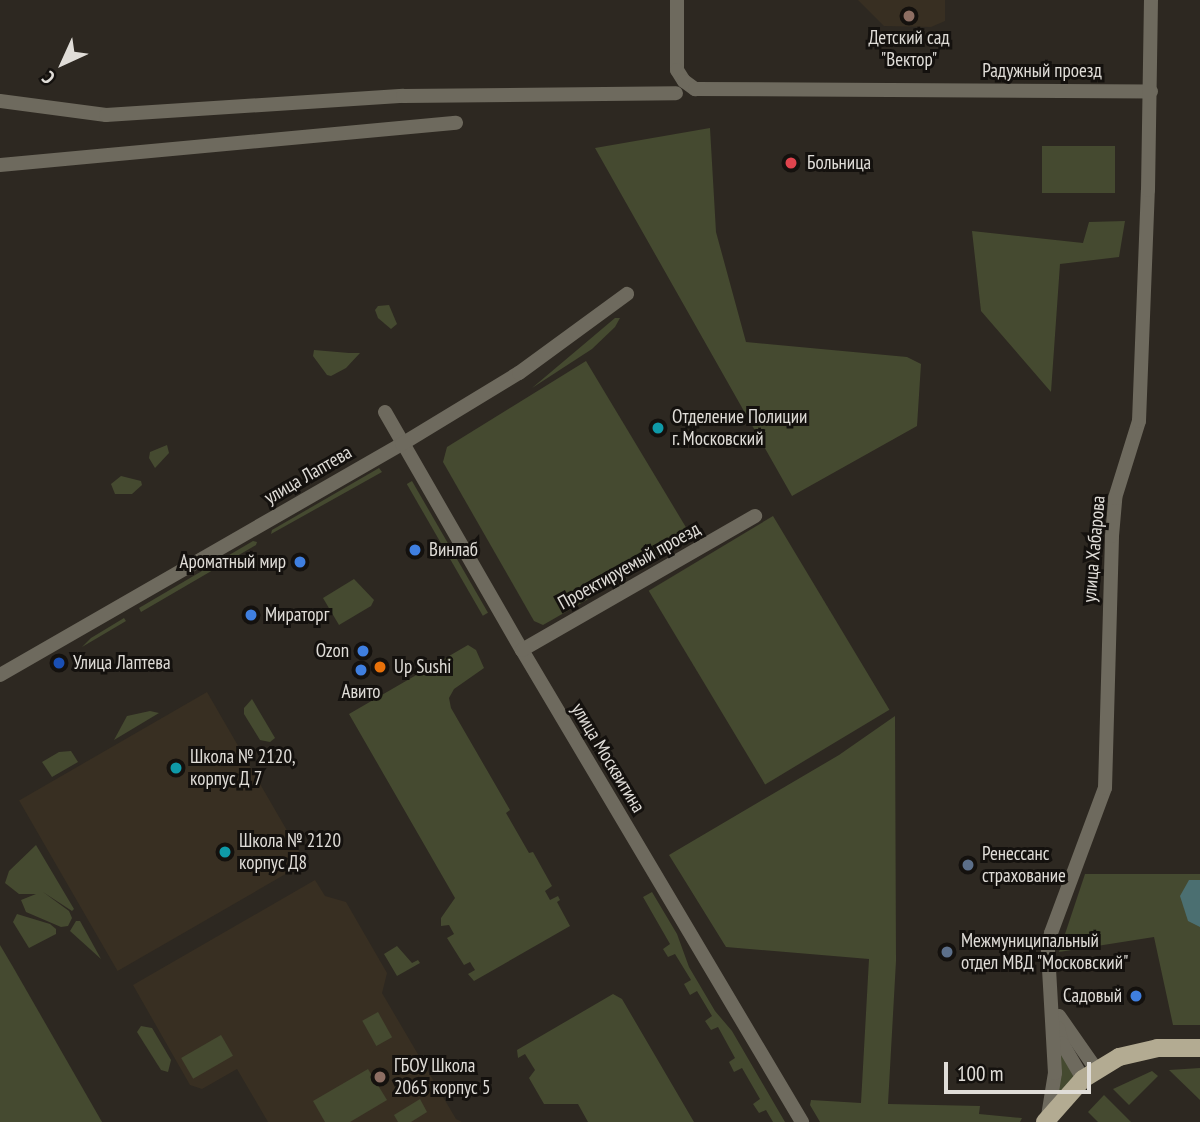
<!DOCTYPE html>
<meta charset="utf-8">
<style>
body{margin:0}
#map{position:relative;width:1200px;height:1122px;overflow:hidden;background:#2d2821;font-family:"PT Sans Narrow",sans-serif}
div>[style]{position:absolute}
.built>*{inset:0;background:#382f22;transform-origin:0 0}
.green>*{inset:0;background:#454a30;transform-origin:0 0}
.water>*{inset:0;background:#4b6f71}
.minor>*{height:14px;margin:-7px;padding:0 7px;transform-origin:7px;border-radius:7px;background:#6e6a5e}
.major>*{height:18px;margin:-9px;padding:0 9px;transform-origin:9px;border-radius:9px;background:#b3ab92}
.dots>*{width:19px;height:19px;translate:-50% -50%;box-sizing:border-box;border:4px solid #14110e;border-radius:50%}
span{translate:-50% -50%;white-space:nowrap;text-align:center;line-height:1.15;-webkit-text-stroke:6px #14110e;paint-order:stroke}
.poi-label{font-size:19px;color:#e0ddd8}
.left{translate:0 -50%;text-align:left}
.right{translate:-100% -50%;text-align:right}
.street-label{font-size:19px;color:#e0ddd8}
.north{position:absolute;left:28px;top:28px;width:70px;height:70px;-webkit-text-stroke:5px #14110e;paint-order:stroke;rotate:225deg;font-size:19px;font-weight:700;line-height:28px;text-align:center;color:#e0ddd8}
.north::after{content:'';display:block;margin:auto;width:24px;height:32px;background:#e0ddd8;clip-path:polygon(50% 0,100% 100%,50% 72%,0 100%)}
.scale{position:absolute;left:944px;top:1062px;width:147px;height:32px;box-sizing:border-box;border:4px solid #e0ddd8;border-top:0;padding-left:9px;font-size:21px;line-height:24px;white-space:nowrap;color:#e0ddd8;-webkit-text-stroke:5px #14110e;paint-order:stroke}
</style>
<div id="map">
<div class="built">
<div style="clip-path:polygon(858px 0,945px 0,945px 21px,931px 27px,884px 26px)"></div>
<div style="left:207px;top:692px;width:197px;height:217px;rotate:60deg"></div>
<div style="clip-path:polygon(315px 880px,325px 896px,346px 902px,387px 973px,382px 993px,456px 1119px,462px 1122px,268px 1122px,237px 1069px,202px 1089px,190px 1085px,133px 985px)"></div>
</div>
<div class="green">
<div style="clip-path:polygon(710px 128px,716px 232px,746px 342px,907px 357px,921px 364px,917px 426px,792px 496px,595px 148px)"></div>
<div style="left:1042px;top:146px;width:73px;height:47px"></div>
<div style="clip-path:polygon(1125px 221px,1119px 257px,1060px 264px,1051px 392px,981px 311px,972px 231px,1083px 243px,1089px 222px)"></div>
<div style="clip-path:polygon(389px 305px,397px 324px,391px 329px,378px 318px,375px 310px,378px 306px)"></div>
<div style="clip-path:polygon(615px 318px,620px 318px,615px 327px,592px 349px,532px 388px)"></div>
<div style="clip-path:polygon(314px 350px,349px 353px,360px 353px,346px 368px,331px 376px,327px 375px,313px 356px)"></div>
<div style="clip-path:polygon(586px 361px,693px 539px,543px 625px,534px 621px,443px 462px,447px 447px)"></div>
<div style="clip-path:polygon(167px 445px,169px 453px,155px 468px,149px 458px,150px 452px)"></div>
<div style="clip-path:polygon(379px 468px,382px 472px,271px 534px,272px 530px)"></div>
<div style="clip-path:polygon(121px 476px,141px 481px,142px 485px,132px 494px,115px 494px,111px 484px)"></div>
<div style="left:412px;top:481px;width:152px;height:6px;rotate:60deg"></div>
<div style="left:773px;top:516px;width:226px;height:145px;rotate:59deg"></div>
<div style="clip-path:polygon(253px 541px,257px 542px,256px 545px,141px 612px,139px 608px)"></div>
<div style="clip-path:polygon(354px 579px,374px 600px,371px 606px,339px 625px,323px 598px)"></div>
<div style="clip-path:polygon(124px 618px,126px 621px,82px 647px,91px 638px)"></div>
<div style="clip-path:polygon(468px 645px,476px 650px,484px 668px,454px 689px,449px 698px,451px 708px,510px 810px,506px 813px,529px 853px,533px 852px,552px 886px,545px 891px,550px 900px,558px 896px,560px 900px,557px 902px,570px 926px,474px 981px,468px 974px,475px 970px,470px 962px,464px 965px,447px 938px,454px 934px,449px 925px,441px 926px,441px 918px,455px 898px,349px 714px)"></div>
<div style="clip-path:polygon(252px 699px,275px 738px,270px 742px,260px 740px,244px 714px,244px 708px)"></div>
<div style="clip-path:polygon(150px 711px,159px 713px,114px 740px,127px 716px)"></div>
<div style="clip-path:polygon(895px 716px,896px 961px,888px 1104px,980px 1106px,979px 1114px,1022px 1118px,1020px 1122px,820px 1122px,810px 1105px,811px 1100px,861px 1103px,869px 959px,726px 947px,669px 855px,839px 755px)"></div>
<div style="clip-path:polygon(71px 751px,78px 762px,52px 777px,42px 762px,59px 752px)"></div>
<div style="clip-path:polygon(36px 845px,74px 909px,72px 911px,43px 892px,69px 911px,72px 918px,68px 926px,61px 927px,26px 912px,21px 900px,36px 894px,19px 894px,5px 883px,9px 871px)"></div>
<div style="clip-path:polygon(1085px 874px,1200px 874px,1200px 1025px,1173px 1025px,1154px 937px,1059px 952px)"></div>
<div style="clip-path:polygon(652px 892px,677px 934px,689px 967px,715px 1011px,732px 1031px,785px 1122px,773px 1122px,766px 1110px,759px 1113px,753px 1104px,760px 1099px,742px 1068px,734px 1072px,729px 1062px,735px 1058px,718px 1027px,711px 1030px,705px 1021px,712px 1016px,697px 991px,690px 995px,684px 984px,691px 980px,675px 954px,668px 957px,663px 949px,670px 944px,643px 897px)"></div>
<div style="clip-path:polygon(17px 914px,50px 924px,56px 929px,56px 934px,29px 948px,13px 922px)"></div>
<div style="clip-path:polygon(76px 921px,80px 921px,101px 959px,70px 931px)"></div>
<div style="clip-path:polygon(0 945px,13px 967px,102px 1122px,0 1122px)"></div>
<div style="clip-path:polygon(397px 946px,412px 963px,418px 960px,420px 963px,397px 976px,384px 954px)"></div>
<div style="clip-path:polygon(613px 994px,622px 999px,694px 1122px,588px 1122px,578px 1104px,544px 1104px,529px 1078px,535px 1070px,525px 1054px,518px 1058px,517px 1050px)"></div>
<div style="left:378px;top:1012px;width:29px;height:18px;rotate:61deg"></div>
<div style="clip-path:polygon(141px 1026px,152px 1028px,171px 1060px,168px 1072px,161px 1070px,137px 1032px)"></div>
<div style="left:221px;top:1035px;width:24px;height:46px;rotate:60deg"></div>
<div style="clip-path:polygon(1059px 1047px,1077px 1076px,1055px 1100px)"></div>
<div style="clip-path:polygon(1200px 1068px,1200px 1100px,1169px 1070px)"></div>
<div style="clip-path:polygon(368px 1069px,387px 1100px,350px 1122px,325px 1122px,313px 1101px)"></div>
<div style="clip-path:polygon(1152px 1071px,1158px 1076px,1129px 1105px,1113px 1089px)"></div>
<div style="clip-path:polygon(1104px 1095px,1131px 1122px,1098px 1122px,1088px 1112px)"></div>
<div style="clip-path:polygon(420px 1099px,427px 1112px,411px 1122px,398px 1122px,394px 1115px)"></div>
</div>
<div class="water">
<div style="clip-path:polygon(1189px 880px,1200px 880px,1200px 927px,1188px 921px,1180px 896px)"></div>
</div>
<div class="minor">
<div style="left:677px;top:0;width:70px;rotate:90deg"></div>
<div style="left:677px;top:70px;width:13px;rotate:58deg"></div>
<div style="left:684px;top:81px;width:14px;rotate:36deg"></div>
<div style="left:695px;top:89px;width:456px;rotate:0.3deg"></div>
<div style="left:0;top:101px;width:107px;rotate:7.5deg"></div>
<div style="left:106px;top:115px;width:298px;rotate:-3.7deg"></div>
<div style="left:403px;top:96px;width:273px;rotate:-0.6deg"></div>
<div style="left:0;top:165px;width:458px;rotate:-5.3deg"></div>
<div style="left:385px;top:412px;width:275px;rotate:60.1deg"></div>
<div style="left:522px;top:650px;width:549px;rotate:59.32deg"></div>
<div style="left:522px;top:650px;width:269px;rotate:-29.9deg"></div>
<div style="left:0;top:675px;width:464px;rotate:-29.9deg"></div>
<div style="left:402px;top:444px;width:137px;rotate:-31.3deg"></div>
<div style="left:519px;top:373px;width:134px;rotate:-36.2deg"></div>
<div style="left:1059px;top:1016px;width:65px;rotate:55.1deg"></div>
<div style="left:1058px;top:1028px;width:16px;rotate:75deg"></div>
<div style="left:1062px;top:1043px;width:42px;rotate:59.7deg"></div>
<div style="left:1048px;top:1116px;width:44px;rotate:-80.8deg"></div>
<div style="left:1055px;top:1073px;width:123px;rotate:-93.3deg"></div>
<div style="left:1048px;top:950px;width:17px;rotate:-80deg"></div>
<div style="left:1051px;top:933px;width:155px;rotate:-69.6deg"></div>
<div style="left:1105px;top:788px;width:252px;rotate:-88.4deg"></div>
<div style="left:1112px;top:536px;width:38px;rotate:-85deg"></div>
<div style="left:1115px;top:498px;width:81px;rotate:-72.7deg"></div>
<div style="left:1139px;top:421px;width:231px;rotate:-87.8deg"></div>
<div style="left:1148px;top:190px;width:190px;rotate:-89.1deg"></div>
</div>
<div class="major">
<div style="left:1045px;top:1122px;width:57px;rotate:-48.5deg"></div>
<div style="left:1083px;top:1079px;width:42px;rotate:-31.4deg"></div>
<div style="left:1119px;top:1057px;width:39px;rotate:-13deg"></div>
<div style="left:1157px;top:1048px;width:43px"></div>
</div>
<div class="dots">
<div style="left:909px;top:16px;background:#8d6e63"></div>
<div style="left:791px;top:163px;background:#e0444e"></div>
<div style="left:658px;top:428px;background:#0f9aa8"></div>
<div style="left:415px;top:550px;background:#3f7fe0"></div>
<div style="left:300px;top:562px;background:#3f7fe0"></div>
<div style="left:251px;top:615px;background:#3f7fe0"></div>
<div style="left:363px;top:651px;background:#3f7fe0"></div>
<div style="left:59px;top:663px;background:#1a4fb4"></div>
<div style="left:380px;top:667px;background:#e8710a"></div>
<div style="left:361px;top:670px;background:#3f7fe0"></div>
<div style="left:176px;top:768px;background:#0f9aa8"></div>
<div style="left:225px;top:852px;background:#0f9aa8"></div>
<div style="left:968px;top:865px;background:#5c6f8a"></div>
<div style="left:947px;top:952px;background:#5c6f8a"></div>
<div style="left:1136px;top:996px;background:#3f7fe0"></div>
<div style="left:380px;top:1077px;background:#8d6e63"></div>
</div>
<div class="poi-label">
<span style="left:909px;top:49px">Детский сад<br>"Вектор"</span>
<span class="left" style="left:807px;top:163px">Больница</span>
<span class="left" style="left:672px;top:428px">Отделение Полиции<br>г. Московский</span>
<span class="left" style="left:429px;top:550px">Винлаб</span>
<span class="right" style="left:286px;top:562px">Ароматный мир</span>
<span class="left" style="left:265px;top:615px">Мираторг</span>
<span class="right" style="left:349px;top:651px">Ozon</span>
<span class="left" style="left:73px;top:663px">Улица Лаптева</span>
<span class="left" style="left:394px;top:667px">Up Sushi</span>
<span style="left:361px;top:692px">Авито</span>
<span class="left" style="left:190px;top:768px">Школа № 2120,<br>корпус Д 7</span>
<span class="left" style="left:239px;top:852px">Школа № 2120<br>корпус Д8</span>
<span class="left" style="left:982px;top:865px">Ренессанс<br>страхование</span>
<span class="left" style="left:961px;top:952px">Межмуниципальный<br>отдел МВД "Московский"</span>
<span class="right" style="left:1122px;top:996px">Садовый</span>
<span class="left" style="left:394px;top:1077px">ГБОУ Школа<br>2065 корпус 5</span>
</div>
<div class="street-label">
<span style="left:1042px;top:71px">Радужный проезд</span>
<span style="left:308px;top:475px;rotate:-30deg">улица Лаптева</span>
<span style="left:1094px;top:549px;rotate:-85deg">улица Хабарова</span>
<span style="left:629px;top:566px;rotate:-29deg">Проектируемый проезд</span>
<span style="left:608px;top:758px;rotate:59deg">улица Москвитина</span>
</div>
<div class="north">С</div>
<div class="scale">100 m</div>
</div>
